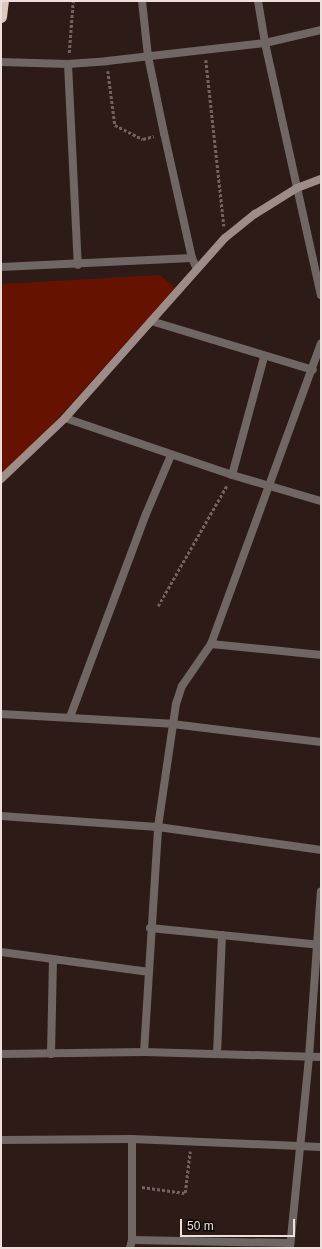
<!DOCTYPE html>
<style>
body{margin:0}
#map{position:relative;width:322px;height:1249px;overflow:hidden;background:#2d1b17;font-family:Arial,sans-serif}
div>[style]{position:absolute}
.green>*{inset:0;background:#651300}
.path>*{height:2.5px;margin-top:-1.25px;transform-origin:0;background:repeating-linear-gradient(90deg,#736360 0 3px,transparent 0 5px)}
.street>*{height:8px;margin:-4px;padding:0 4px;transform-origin:4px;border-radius:4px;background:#706663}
.secondary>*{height:8px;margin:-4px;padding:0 4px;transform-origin:4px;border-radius:4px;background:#9d8d89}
.highway>*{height:12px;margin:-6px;padding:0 6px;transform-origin:6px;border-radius:6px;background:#e0c7c0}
span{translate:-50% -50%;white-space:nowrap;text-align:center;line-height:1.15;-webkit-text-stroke:3px #100806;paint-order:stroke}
.frame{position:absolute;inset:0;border:2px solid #ecdfdc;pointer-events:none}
.scale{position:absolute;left:180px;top:1219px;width:115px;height:18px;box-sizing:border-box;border:2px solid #ecdfdc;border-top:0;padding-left:5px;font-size:12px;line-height:14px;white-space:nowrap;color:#ecdfdc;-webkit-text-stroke:3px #100806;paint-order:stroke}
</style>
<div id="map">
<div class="green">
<div style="clip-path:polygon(160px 275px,175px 288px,8px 474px,1px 472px,1px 284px)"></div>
</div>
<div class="path">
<div style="left:69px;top:53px;width:52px;rotate:-85.6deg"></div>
<div style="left:206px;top:60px;width:167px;rotate:83.8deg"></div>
<div style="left:108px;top:71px;width:54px;rotate:82.6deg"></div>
<div style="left:115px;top:125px;width:31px;rotate:27deg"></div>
<div style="left:143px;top:139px;width:11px;rotate:-15deg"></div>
<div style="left:158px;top:606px;width:139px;rotate:-60.3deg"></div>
<div style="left:142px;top:1187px;width:43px;rotate:7.9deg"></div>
<div style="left:185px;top:1193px;width:42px;rotate:-83.2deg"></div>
</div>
<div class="street">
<div style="left:142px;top:1px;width:55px;rotate:83.8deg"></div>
<div style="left:148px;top:56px;width:79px;rotate:78.3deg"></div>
<div style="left:164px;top:133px;width:128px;rotate:77.4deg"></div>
<div style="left:192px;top:258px;width:12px;rotate:66deg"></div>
<div style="left:258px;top:1px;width:43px;rotate:80.5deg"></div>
<div style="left:265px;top:43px;width:258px;rotate:77.5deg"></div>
<div style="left:1px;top:62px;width:67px;rotate:1.7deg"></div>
<div style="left:68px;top:64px;width:39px;rotate:-4deg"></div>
<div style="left:107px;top:61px;width:159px;rotate:-6.5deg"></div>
<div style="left:265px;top:43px;width:57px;rotate:-13.1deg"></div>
<div style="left:68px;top:64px;width:201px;rotate:87.2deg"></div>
<div style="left:1px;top:267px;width:191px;rotate:-2.7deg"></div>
<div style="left:151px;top:321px;width:169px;rotate:16.8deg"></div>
<div style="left:65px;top:418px;width:176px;rotate:18.8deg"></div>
<div style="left:232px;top:475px;width:93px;rotate:16.3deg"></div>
<div style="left:232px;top:475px;width:122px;rotate:-74.8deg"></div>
<div style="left:211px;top:644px;width:111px;rotate:5.7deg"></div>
<div style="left:1px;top:714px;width:171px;rotate:3.3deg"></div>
<div style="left:172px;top:724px;width:150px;rotate:6.9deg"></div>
<div style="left:70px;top:717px;width:217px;rotate:-69.5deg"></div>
<div style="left:146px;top:514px;width:64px;rotate:-67deg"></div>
<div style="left:1px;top:816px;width:157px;rotate:4deg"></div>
<div style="left:158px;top:827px;width:165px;rotate:8deg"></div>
<div style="left:150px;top:928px;width:172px;rotate:5.7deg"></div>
<div style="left:1px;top:952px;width:148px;rotate:7.7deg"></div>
<div style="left:144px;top:1052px;width:225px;rotate:-86.4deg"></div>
<div style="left:158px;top:827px;width:124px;rotate:-81.7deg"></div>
<div style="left:176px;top:704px;width:19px;rotate:-72deg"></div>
<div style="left:182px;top:686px;width:51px;rotate:-55.4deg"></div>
<div style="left:211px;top:644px;width:320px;rotate:-69.9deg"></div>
<div style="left:1px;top:1054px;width:143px;rotate:-0.8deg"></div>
<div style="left:144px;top:1052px;width:177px;rotate:1.6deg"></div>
<div style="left:51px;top:1054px;width:95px;rotate:-88.8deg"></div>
<div style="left:217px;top:1054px;width:119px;rotate:-87.6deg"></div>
<div style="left:1px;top:1140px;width:131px;rotate:-0.4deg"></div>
<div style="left:132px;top:1139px;width:189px;rotate:2.4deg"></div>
<div style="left:132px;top:1240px;width:158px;rotate:1.1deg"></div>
<div style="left:130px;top:1248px;width:8px;rotate:-76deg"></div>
<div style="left:132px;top:1240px;width:101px;rotate:-90deg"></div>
<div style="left:290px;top:1248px;width:192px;rotate:-84.3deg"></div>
<div style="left:309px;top:1057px;width:166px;rotate:-85.9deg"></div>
</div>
<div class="secondary">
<div style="left:1px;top:479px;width:88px;rotate:-43.6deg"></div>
<div style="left:65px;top:418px;width:241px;rotate:-48.4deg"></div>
<div style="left:225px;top:238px;width:38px;rotate:-39deg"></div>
<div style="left:255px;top:214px;width:49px;rotate:-31.8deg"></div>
<div style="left:297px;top:188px;width:26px;rotate:-21deg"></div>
</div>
<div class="highway">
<div style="left:1px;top:17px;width:16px;rotate:-83deg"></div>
</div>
<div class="frame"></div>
<div class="scale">50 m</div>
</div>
